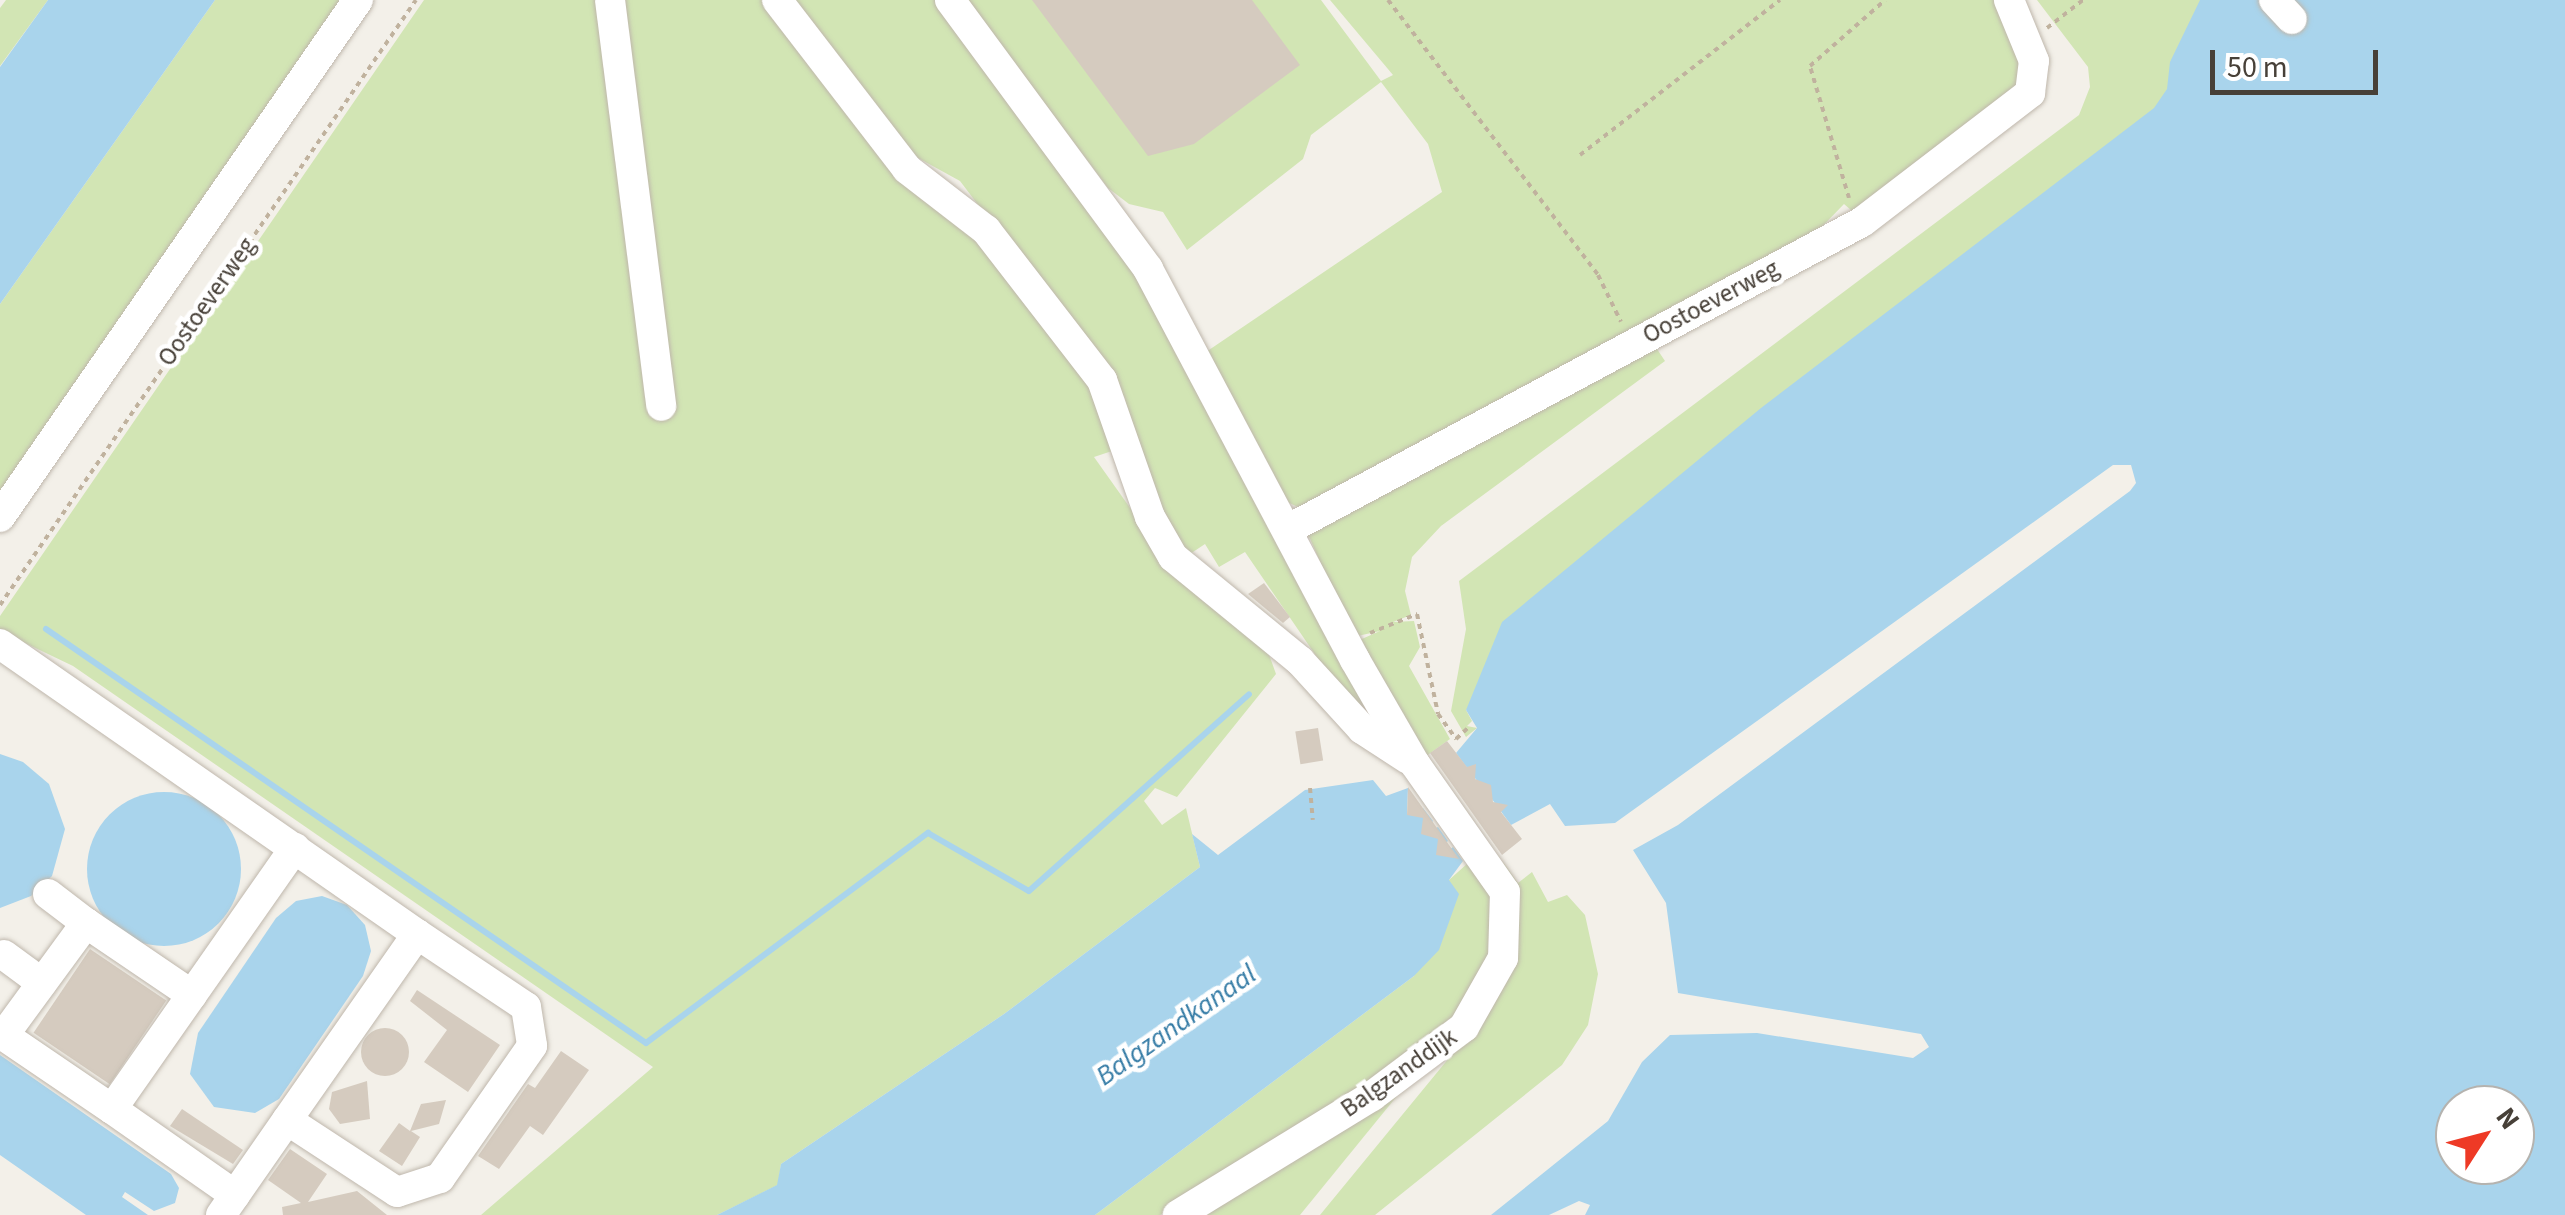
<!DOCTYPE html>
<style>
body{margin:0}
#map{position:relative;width:2565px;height:1215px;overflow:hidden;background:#f3f0e9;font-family:"Source Sans 3",sans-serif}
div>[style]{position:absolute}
.green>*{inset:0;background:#d2e5b4}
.water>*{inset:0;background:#a9d4ec}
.round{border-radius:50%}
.stream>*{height:6px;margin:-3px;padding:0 3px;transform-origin:3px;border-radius:3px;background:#a9d4ec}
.building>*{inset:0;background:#d5cbbf;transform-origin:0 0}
.path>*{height:4px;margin-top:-2px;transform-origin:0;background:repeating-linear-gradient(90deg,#c0b29e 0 5px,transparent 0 10px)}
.roads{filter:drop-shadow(0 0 2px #bfb7ac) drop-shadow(0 0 2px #bfb7ac)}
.minor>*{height:30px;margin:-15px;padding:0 15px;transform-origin:15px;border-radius:15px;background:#fff}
span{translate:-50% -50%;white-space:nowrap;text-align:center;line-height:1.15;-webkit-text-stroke:9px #fff;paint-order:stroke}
.street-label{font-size:25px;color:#474038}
.water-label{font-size:28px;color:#347ba5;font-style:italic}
.north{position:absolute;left:2435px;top:1085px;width:100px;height:100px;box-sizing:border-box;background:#fff;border:2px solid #b5b3af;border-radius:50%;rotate:54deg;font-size:28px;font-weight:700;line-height:40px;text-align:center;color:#474038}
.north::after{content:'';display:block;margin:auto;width:35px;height:45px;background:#ee3a26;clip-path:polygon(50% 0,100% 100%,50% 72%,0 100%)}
.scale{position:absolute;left:2210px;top:50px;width:168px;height:45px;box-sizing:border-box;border:5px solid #474038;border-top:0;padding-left:12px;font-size:30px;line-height:35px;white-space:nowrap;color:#474038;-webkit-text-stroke:8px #fff;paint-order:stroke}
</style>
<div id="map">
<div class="green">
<div style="clip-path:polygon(6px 0,48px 0,0 66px,0 8px)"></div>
<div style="clip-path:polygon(215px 0,344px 0,0 494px,0 304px)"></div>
<div style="clip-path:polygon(424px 0,766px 0,962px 220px,1094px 384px,1112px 451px,1094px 457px,1182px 581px,1267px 649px,1276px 674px,1177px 797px,1155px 788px,1144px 801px,1162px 825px,1186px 808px,1200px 867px,1004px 1014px,781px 1164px,778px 1185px,717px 1215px,481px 1215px,653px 1067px,73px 666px,0 631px,0 616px)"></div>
<div style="clip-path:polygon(790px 0,937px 0,1142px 281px,1375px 720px,1338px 688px,1245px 552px,1219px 567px,1205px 544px,1187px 556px,1167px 523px,1126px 418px,1125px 398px,960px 181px,909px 153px)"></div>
<div style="clip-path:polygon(967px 0,1321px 0,1381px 81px,1393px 75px,1330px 0,2002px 0,2025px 80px,1858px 216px,1844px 204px,1810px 239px,1313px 505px,1298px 507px,1285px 501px,1203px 354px,1442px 192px,1428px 144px,1381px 82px,1311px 135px,1303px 159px,1187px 250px,1163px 212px,1129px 204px,1108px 188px)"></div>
<div style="clip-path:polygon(2037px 0,2259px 0,2285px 27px,1466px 710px,1472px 721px,1467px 726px,1477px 728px,1466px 737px,1451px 711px,1466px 629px,1459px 581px,2079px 115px,2090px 87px,2088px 67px)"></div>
<div style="clip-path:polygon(1651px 340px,1665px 361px,1441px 526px,1412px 557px,1405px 591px,1411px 615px,1393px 622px,1414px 621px,1420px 647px,1409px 666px,1450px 739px,1422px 759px,1355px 642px,1380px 631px,1353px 637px,1308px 534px)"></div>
<div style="clip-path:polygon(1503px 862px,1518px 883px,1532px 872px,1548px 902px,1567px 895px,1585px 915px,1598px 974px,1588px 1025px,1562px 1065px,1375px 1215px,1320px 1215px,1490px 1008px,1512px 889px)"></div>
<div style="clip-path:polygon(1468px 863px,1493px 890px,1493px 957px,1462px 1012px,1392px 1071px,1160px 1215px,1095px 1215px,1414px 976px,1449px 880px)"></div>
<div style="clip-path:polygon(1397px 1096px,1300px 1215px,1195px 1215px,1382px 1100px)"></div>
</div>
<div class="water">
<div style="clip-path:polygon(48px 0,215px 0,0 304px,0 67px)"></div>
<div style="clip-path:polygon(evenodd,2200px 0,2565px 0,2565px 1215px,1585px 1215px,1590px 1205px,1579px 1201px,1549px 1215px,1491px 1215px,1608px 1121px,1642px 1062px,1670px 1035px,1757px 1033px,1913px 1058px,1929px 1047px,1921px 1034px,1678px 993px,1666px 903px,1633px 850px,1678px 825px,2130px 491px,2136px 483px,2131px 465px,2113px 465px,1615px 823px,1565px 826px,1550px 804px,1511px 825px,1486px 791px,1491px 785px,1483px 788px,1470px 772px,1476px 765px,1468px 769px,1456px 753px,1477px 728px,1466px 710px,1502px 622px,1761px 408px,2154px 108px,2167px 89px,2170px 62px,2200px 0,2455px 1105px,2515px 1105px,2515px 1165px,2455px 1165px,2455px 1105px)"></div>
<div style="clip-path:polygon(0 754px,23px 762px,49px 784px,65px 829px,52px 876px,31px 896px,0 908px)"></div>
<div style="clip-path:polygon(1373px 780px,1386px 796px,1408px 788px,1407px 815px,1423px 808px,1433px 821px,1422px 834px,1438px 827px,1448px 841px,1438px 849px,1445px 853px,1453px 847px,1463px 861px,1449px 880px,1459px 894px,1439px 950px,1414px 976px,1095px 1215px,717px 1215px,777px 1185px,781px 1164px,1004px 1014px,1200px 867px,1192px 834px,1218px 855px,1305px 790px)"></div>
<div class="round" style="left:87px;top:792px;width:154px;height:154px"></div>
<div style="clip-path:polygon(322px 896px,347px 905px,365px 925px,371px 951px,363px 976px,279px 1099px,255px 1113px,214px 1107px,190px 1074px,198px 1033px,276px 918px,296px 901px)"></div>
<div style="clip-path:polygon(0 1055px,171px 1174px,179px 1188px,175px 1203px,154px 1211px,125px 1192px,122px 1197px,148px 1215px,86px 1215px,0 1155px)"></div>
</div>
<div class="stream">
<div style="left:46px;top:629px;width:729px;rotate:34.61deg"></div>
<div style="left:646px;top:1043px;width:352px;rotate:-36.7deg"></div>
<div style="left:928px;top:833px;width:116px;rotate:29.9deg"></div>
<div style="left:1029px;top:891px;width:295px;rotate:-41.8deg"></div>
</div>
<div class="building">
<div style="clip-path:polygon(1032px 0,1252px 0,1300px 65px,1194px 144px,1148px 156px)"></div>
<div style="clip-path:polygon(1264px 583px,1290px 617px,1283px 623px,1248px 594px)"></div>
<div style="left:1318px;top:728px;width:33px;height:23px;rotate:81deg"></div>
<div style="clip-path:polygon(1447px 741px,1467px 767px,1476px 764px,1475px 779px,1491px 785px,1493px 802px,1508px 805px,1501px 812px,1522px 839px,1502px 855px,1430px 753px)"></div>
<div style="clip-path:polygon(1408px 787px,1459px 859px,1436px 855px,1438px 839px,1421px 834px,1423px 818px,1407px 815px)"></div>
<div style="left:90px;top:949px;width:92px;height:101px;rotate:34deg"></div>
<div style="clip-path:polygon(417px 990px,500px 1045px,468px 1092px,424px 1062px,447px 1030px,410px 1001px)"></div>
<div class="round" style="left:361px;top:1028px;width:48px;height:48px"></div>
<div style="clip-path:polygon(561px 1051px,589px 1070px,543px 1135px,530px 1126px,499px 1169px,478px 1156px,528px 1084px,535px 1088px)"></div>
<div style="clip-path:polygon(367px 1081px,370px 1119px,340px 1124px,329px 1109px,332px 1092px)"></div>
<div style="clip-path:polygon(446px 1100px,439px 1124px,411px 1131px,420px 1137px,402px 1166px,379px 1151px,399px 1123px,410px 1131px,421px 1104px)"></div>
<div style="clip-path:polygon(182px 1109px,243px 1150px,233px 1164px,170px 1126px)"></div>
<div style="clip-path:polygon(290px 1149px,327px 1174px,308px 1202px,357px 1191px,387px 1215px,283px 1215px,282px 1207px,301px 1203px,268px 1180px)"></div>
</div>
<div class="path">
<div style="left:1388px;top:0;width:346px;rotate:52.6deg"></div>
<div style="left:1598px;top:275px;width:52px;rotate:63.9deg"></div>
<div style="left:2047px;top:28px;width:46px;rotate:-37.9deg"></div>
<div style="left:1580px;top:155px;width:253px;rotate:-37.8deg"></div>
<div style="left:1849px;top:198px;width:138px;rotate:-106.5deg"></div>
<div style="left:1810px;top:66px;width:100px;rotate:-41.3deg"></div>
<div style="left:0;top:605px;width:734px;rotate:-55.49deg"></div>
<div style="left:1370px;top:633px;width:51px;rotate:-22deg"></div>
<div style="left:1417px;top:614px;width:102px;rotate:78.1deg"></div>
<div style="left:1438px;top:714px;width:31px;rotate:54deg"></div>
<div style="left:1456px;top:739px;width:16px;rotate:-43deg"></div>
<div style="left:1310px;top:788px;width:32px;rotate:85deg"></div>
</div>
<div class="roads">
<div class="minor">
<div style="left:610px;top:0;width:409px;rotate:82.8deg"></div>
<div style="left:777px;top:0;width:213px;rotate:52.4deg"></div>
<div style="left:907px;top:169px;width:100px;rotate:37.7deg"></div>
<div style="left:986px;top:230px;width:190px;rotate:52.3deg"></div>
<div style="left:1102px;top:380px;width:145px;rotate:70.7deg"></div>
<div style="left:1150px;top:517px;width:46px;rotate:60.1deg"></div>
<div style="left:1173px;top:557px;width:164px;rotate:39.3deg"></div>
<div style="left:1300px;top:661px;width:92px;rotate:47.6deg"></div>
<div style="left:1362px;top:729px;width:55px;rotate:33.1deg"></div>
<div style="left:950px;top:0;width:334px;rotate:53.6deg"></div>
<div style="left:1148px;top:269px;width:442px;rotate:62.1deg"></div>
<div style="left:1355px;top:660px;width:120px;rotate:60deg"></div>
<div style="left:1415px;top:764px;width:156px;rotate:54.9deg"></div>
<div style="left:1505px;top:892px;width:66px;rotate:91.7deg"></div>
<div style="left:1503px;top:958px;width:79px;rotate:119.5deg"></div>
<div style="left:1464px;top:1027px;width:115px;rotate:143.1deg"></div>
<div style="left:1372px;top:1096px;width:228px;rotate:148.5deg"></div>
<div style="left:2274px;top:0;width:26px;rotate:47deg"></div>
<div style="left:0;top:517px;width:629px;rotate:-55.3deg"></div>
<div style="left:1287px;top:530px;width:652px;rotate:-28.18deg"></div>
<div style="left:1862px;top:222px;width:212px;rotate:-37.5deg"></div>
<div style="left:2030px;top:93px;width:32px;rotate:-83deg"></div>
<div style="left:2034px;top:61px;width:66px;rotate:-112.3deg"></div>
<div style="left:0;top:644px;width:508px;rotate:34.82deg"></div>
<div style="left:48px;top:894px;width:48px;rotate:37.3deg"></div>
<div style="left:4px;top:955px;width:47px;rotate:36.4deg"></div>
<div style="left:0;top:1033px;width:135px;rotate:34.2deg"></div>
<div style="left:112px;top:1109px;width:319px;rotate:-55deg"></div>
<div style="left:4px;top:1035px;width:139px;rotate:-53.8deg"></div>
<div style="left:86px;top:923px;width:128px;rotate:34.2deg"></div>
<div style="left:112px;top:1109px;width:150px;rotate:35deg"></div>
<div style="left:221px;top:1215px;width:116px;rotate:-55.2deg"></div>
<div style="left:287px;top:1120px;width:227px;rotate:-55deg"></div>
<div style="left:417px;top:934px;width:131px;rotate:33.8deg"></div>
<div style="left:526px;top:1007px;width:39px;rotate:81deg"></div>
<div style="left:532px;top:1046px;width:161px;rotate:124.9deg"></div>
<div style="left:440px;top:1178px;width:45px;rotate:162deg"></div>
<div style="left:397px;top:1192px;width:131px;rotate:-146.8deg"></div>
</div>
</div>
<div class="street-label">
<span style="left:207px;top:302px;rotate:-55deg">Oostoeverweg</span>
<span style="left:1711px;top:302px;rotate:-28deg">Oostoeverweg</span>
<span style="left:1399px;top:1073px;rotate:-35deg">Balgzanddijk</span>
</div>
<div class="water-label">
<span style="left:1176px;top:1025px;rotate:-35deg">Balgzandkanaal</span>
</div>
<div class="north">N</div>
<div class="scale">50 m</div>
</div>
